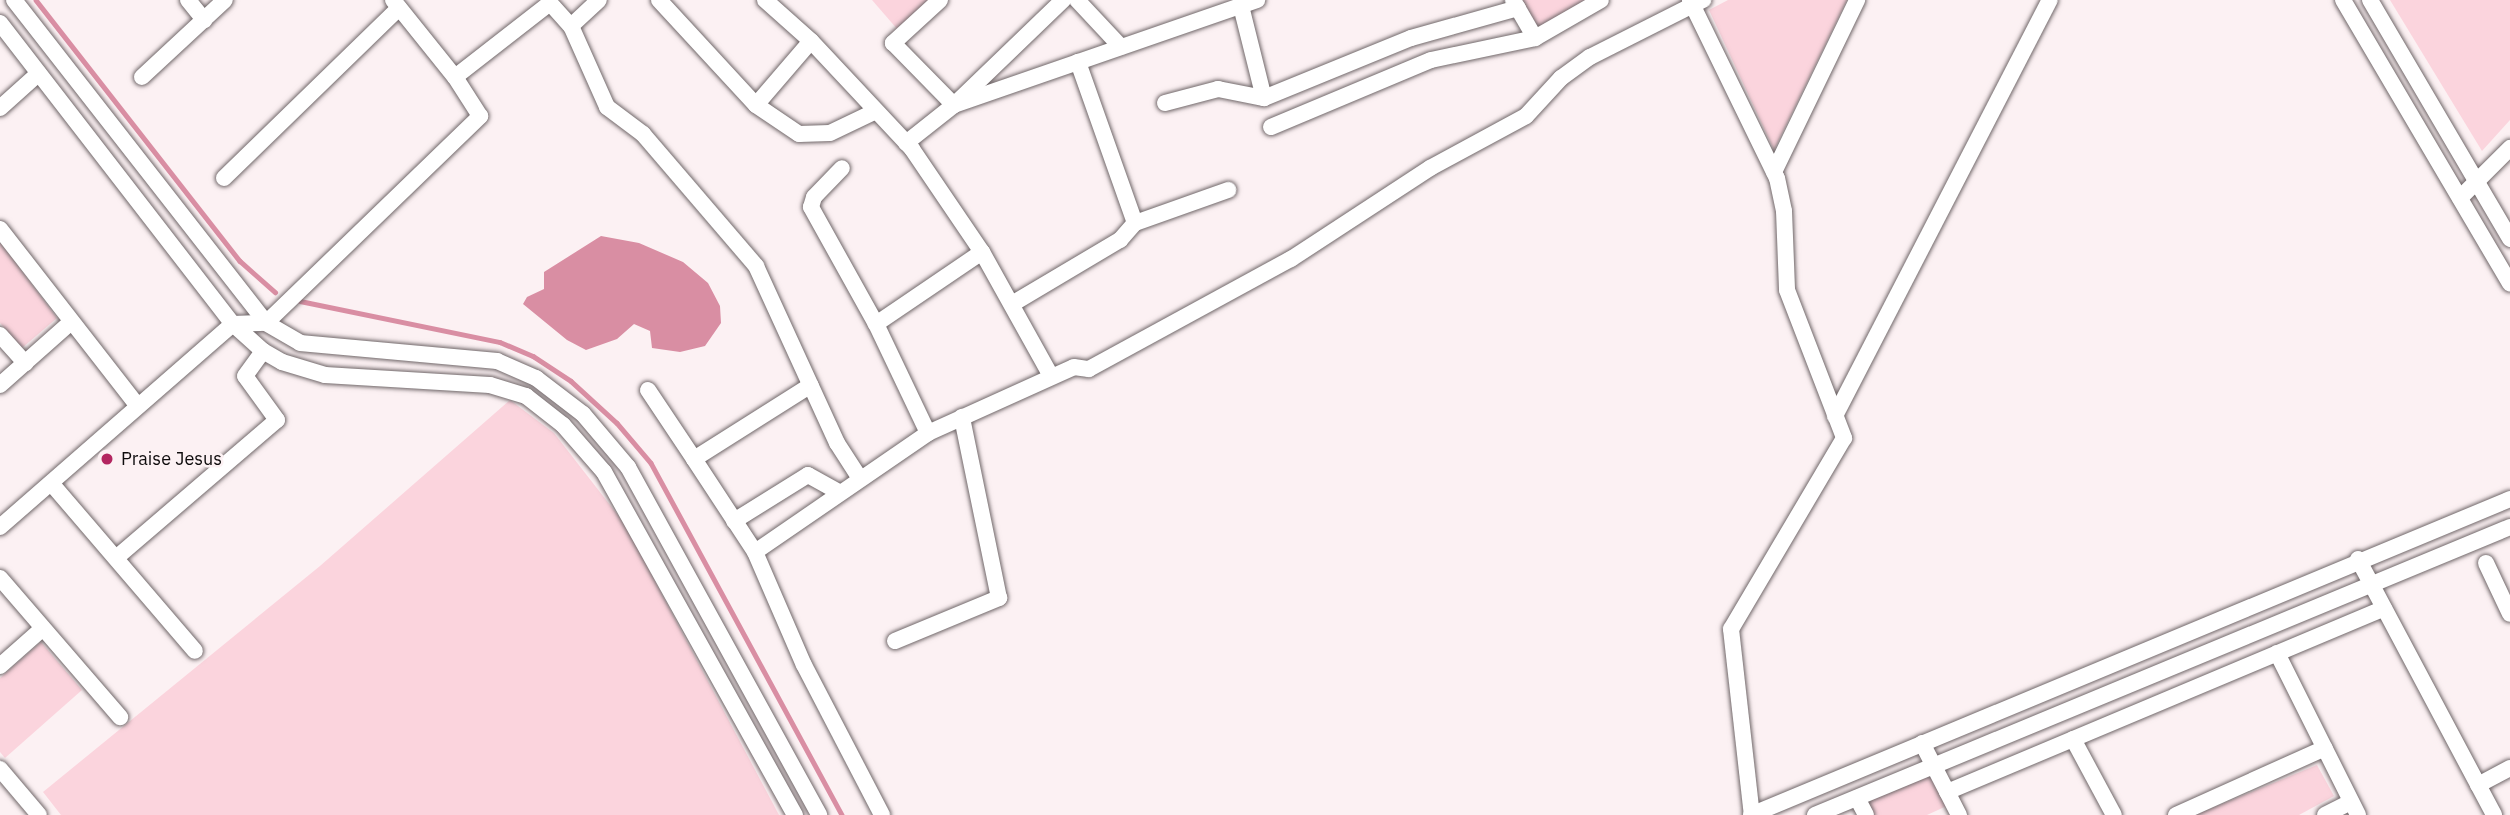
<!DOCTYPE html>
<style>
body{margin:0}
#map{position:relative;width:2510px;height:815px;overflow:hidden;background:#fcf1f3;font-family:"IBM Plex Sans",sans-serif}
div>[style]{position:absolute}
.green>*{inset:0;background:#fbd4dd}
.water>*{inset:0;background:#d98ea3}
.stream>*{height:4.5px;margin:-2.25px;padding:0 2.25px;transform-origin:2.25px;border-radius:2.25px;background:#d98ea3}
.roads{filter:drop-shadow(0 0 2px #706769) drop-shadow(0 0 2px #706769)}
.minor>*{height:16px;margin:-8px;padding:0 8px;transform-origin:8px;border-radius:8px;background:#fff}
.dots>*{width:19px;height:19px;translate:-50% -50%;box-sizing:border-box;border:4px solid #fcf1f3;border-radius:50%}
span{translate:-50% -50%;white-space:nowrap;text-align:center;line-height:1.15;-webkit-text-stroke:5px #fcf1f3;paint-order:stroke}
.poi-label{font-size:18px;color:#0e0b0c}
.left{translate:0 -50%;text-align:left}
</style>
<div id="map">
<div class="green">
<div style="clip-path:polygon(872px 0,932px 0,898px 30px)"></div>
<div style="clip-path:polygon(1513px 0,1595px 0,1532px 33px)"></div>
<div style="clip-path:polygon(1728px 0,1847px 0,1774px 150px,1709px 10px)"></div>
<div style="clip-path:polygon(2390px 0,2510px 0,2510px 120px,2482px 151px)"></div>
<div style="clip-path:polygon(0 242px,57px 318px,22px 348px,0 323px)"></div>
<div style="clip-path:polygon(510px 400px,554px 433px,624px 523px,779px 815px,61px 815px,43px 792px,320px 566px)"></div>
<div style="clip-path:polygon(41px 642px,82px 690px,5px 758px,0 752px,0 678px)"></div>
<div style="clip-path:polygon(2317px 765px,2334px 796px,2299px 815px,2195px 815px)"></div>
<div style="clip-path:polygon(1933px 770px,1951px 804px,1927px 815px,1871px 815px,1863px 800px)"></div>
</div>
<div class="water">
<div style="clip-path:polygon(601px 236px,639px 243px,683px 262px,708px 283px,720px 306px,721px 323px,705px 346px,680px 352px,652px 348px,650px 331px,634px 324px,617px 339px,586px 350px,567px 340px,523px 304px,527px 297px,544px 289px,544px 272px)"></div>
</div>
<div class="stream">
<div style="left:36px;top:0;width:331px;rotate:52deg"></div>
<div style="left:240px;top:261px;width:47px;rotate:41.5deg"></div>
<div style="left:300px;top:301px;width:204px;rotate:11.6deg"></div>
<div style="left:500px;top:342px;width:36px;rotate:23deg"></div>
<div style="left:533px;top:356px;width:45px;rotate:33.3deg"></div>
<div style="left:571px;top:381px;width:62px;rotate:42.4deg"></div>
<div style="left:617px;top:423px;width:52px;rotate:49.6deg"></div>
<div style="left:651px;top:463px;width:400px;rotate:61.5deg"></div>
</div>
<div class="roads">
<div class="minor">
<div style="left:14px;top:0;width:410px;rotate:52deg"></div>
<div style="left:266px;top:323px;width:39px;rotate:30deg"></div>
<div style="left:300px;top:343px;width:198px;rotate:5.2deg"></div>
<div style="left:497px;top:361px;width:43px;rotate:23.6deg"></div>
<div style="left:536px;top:378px;width:59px;rotate:37.5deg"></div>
<div style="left:583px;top:414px;width:70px;rotate:49.7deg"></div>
<div style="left:628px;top:467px;width:397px;rotate:61.2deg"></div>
<div style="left:188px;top:0;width:26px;rotate:51deg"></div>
<div style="left:393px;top:0;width:99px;rotate:51.2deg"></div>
<div style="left:659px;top:0;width:143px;rotate:47.3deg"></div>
<div style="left:756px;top:105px;width:52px;rotate:34deg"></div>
<div style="left:799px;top:134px;width:31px;rotate:-2deg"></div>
<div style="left:830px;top:133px;width:51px;rotate:-25.6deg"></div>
<div style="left:765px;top:0;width:62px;rotate:41.7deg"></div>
<div style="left:811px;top:41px;width:148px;rotate:46.9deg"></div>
<div style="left:912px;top:149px;width:125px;rotate:55.8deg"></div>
<div style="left:982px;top:252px;width:142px;rotate:60.9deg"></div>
<div style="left:940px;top:0;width:64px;rotate:137.5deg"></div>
<div style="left:893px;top:43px;width:87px;rotate:45.5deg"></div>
<div style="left:1077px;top:0;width:64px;rotate:46.9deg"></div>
<div style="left:1513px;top:0;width:44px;rotate:59.9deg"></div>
<div style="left:1690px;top:0;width:198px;rotate:64deg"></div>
<div style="left:1777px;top:178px;width:34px;rotate:78deg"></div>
<div style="left:1784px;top:211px;width:79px;rotate:87.8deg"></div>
<div style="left:1787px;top:290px;width:159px;rotate:68.9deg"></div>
<div style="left:1844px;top:438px;width:222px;rotate:120.6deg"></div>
<div style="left:1731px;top:629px;width:187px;rotate:83.6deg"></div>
<div style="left:2343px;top:0;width:329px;rotate:59.5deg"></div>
<div style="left:2370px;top:0;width:277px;rotate:59.6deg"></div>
<div style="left:1241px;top:6px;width:95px;rotate:76deg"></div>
<div style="left:1264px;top:98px;width:159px;rotate:-22.2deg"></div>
<div style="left:1411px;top:38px;width:111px;rotate:-15.7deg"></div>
<div style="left:0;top:23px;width:381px;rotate:52.3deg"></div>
<div style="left:233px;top:324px;width:40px;rotate:42deg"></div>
<div style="left:263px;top:351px;width:22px;rotate:30deg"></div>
<div style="left:282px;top:362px;width:45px;rotate:16.8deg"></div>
<div style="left:325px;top:375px;width:165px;rotate:3.5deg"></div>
<div style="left:490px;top:385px;width:38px;rotate:17deg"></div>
<div style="left:526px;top:396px;width:47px;rotate:38.1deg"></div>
<div style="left:563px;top:425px;width:62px;rotate:48.9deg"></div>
<div style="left:604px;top:472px;width:393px;rotate:60.9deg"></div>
<div style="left:571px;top:26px;width:89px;rotate:66deg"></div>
<div style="left:607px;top:107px;width:45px;rotate:36.9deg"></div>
<div style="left:643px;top:134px;width:174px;rotate:49.4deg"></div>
<div style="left:756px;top:266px;width:195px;rotate:65.4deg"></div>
<div style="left:837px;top:443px;width:40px;rotate:57.1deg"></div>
<div style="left:142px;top:77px;width:113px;rotate:-42.9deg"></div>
<div style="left:1165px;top:103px;width:55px;rotate:-14.8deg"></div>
<div style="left:1218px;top:89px;width:47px;rotate:11.1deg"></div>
<div style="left:756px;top:105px;width:84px;rotate:-49.3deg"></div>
<div style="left:954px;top:105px;width:321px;rotate:-19.1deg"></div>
<div style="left:0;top:108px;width:52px;rotate:-41.9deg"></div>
<div style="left:1271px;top:127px;width:173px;rotate:-22.7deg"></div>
<div style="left:1431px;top:60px;width:106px;rotate:-11.9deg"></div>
<div style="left:1535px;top:38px;width:76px;rotate:-29.9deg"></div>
<div style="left:906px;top:143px;width:61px;rotate:-38.4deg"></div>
<div style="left:954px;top:105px;width:151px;rotate:-43.9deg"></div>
<div style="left:1774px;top:172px;width:191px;rotate:-64.2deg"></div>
<div style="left:224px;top:178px;width:244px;rotate:-44.2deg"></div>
<div style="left:2460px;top:198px;width:71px;rotate:-45deg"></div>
<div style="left:1135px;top:223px;width:99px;rotate:-19.5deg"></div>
<div style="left:0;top:229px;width:224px;rotate:52.1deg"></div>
<div style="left:1012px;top:304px;width:126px;rotate:-30.7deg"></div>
<div style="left:1120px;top:240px;width:23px;rotate:-49deg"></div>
<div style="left:1135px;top:223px;width:171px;rotate:-109.5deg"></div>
<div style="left:876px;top:324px;width:128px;rotate:-34.2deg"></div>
<div style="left:0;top:335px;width:38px;rotate:48deg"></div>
<div style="left:0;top:385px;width:95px;rotate:-41.6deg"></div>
<div style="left:648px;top:390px;width:83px;rotate:56.3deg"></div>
<div style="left:694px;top:459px;width:138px;rotate:-32.3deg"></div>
<div style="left:1835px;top:416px;width:468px;rotate:-62.7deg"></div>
<div style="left:928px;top:433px;width:160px;rotate:-24.3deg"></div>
<div style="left:1074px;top:367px;width:15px;rotate:8deg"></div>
<div style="left:1089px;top:369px;width:230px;rotate:-28.6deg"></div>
<div style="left:1291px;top:259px;width:166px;rotate:-33.2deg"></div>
<div style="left:1430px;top:168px;width:109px;rotate:-28.4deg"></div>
<div style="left:1526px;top:116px;width:52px;rotate:-47.4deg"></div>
<div style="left:1561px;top:78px;width:36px;rotate:-36deg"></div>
<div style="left:1590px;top:57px;width:127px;rotate:-26.8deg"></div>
<div style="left:694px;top:459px;width:111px;rotate:56.7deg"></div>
<div style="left:755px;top:552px;width:123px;rotate:66.6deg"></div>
<div style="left:804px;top:665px;width:169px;rotate:62.5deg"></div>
<div style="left:51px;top:483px;width:221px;rotate:49.4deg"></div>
<div style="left:734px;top:521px;width:87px;rotate:-31.9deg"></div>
<div style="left:808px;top:475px;width:35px;rotate:29deg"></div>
<div style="left:0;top:527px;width:309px;rotate:-41.1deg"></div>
<div style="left:233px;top:324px;width:33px;rotate:-2deg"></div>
<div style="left:266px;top:323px;width:298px;rotate:-44deg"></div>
<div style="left:480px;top:116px;width:46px;rotate:-122.7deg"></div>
<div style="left:455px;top:77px;width:120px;rotate:-37.9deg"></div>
<div style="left:550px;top:3px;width:31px;rotate:48deg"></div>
<div style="left:571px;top:26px;width:38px;rotate:-43deg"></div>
<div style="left:755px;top:552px;width:210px;rotate:-34.5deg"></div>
<div style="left:928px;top:433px;width:121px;rotate:-115.5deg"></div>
<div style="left:876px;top:324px;width:134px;rotate:-119.1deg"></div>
<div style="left:811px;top:207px;width:10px;rotate:-73deg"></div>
<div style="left:814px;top:197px;width:40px;rotate:-46deg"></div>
<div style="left:116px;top:558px;width:212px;rotate:-40.6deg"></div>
<div style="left:277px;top:420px;width:54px;rotate:-126deg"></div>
<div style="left:245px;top:376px;width:31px;rotate:-54deg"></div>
<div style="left:2358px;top:559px;width:290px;rotate:62deg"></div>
<div style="left:2486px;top:563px;width:56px;rotate:64.8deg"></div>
<div style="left:0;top:578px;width:184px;rotate:49.2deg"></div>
<div style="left:895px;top:641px;width:113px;rotate:-22.5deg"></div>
<div style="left:999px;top:598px;width:185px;rotate:-101.6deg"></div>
<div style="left:2277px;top:653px;width:181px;rotate:63.4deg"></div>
<div style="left:0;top:666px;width:57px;rotate:-41.5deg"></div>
<div style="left:2073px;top:739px;width:86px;rotate:61.7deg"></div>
<div style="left:1922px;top:743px;width:81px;rotate:62.8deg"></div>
<div style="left:0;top:769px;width:60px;rotate:49.7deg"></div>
<div style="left:2478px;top:785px;width:36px;rotate:-28deg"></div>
<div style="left:1947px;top:792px;width:474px;rotate:-22.8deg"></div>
<div style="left:1857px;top:798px;width:19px;rotate:62deg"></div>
<div style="left:1751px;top:815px;width:822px;rotate:-22.6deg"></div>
<div style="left:1815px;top:815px;width:752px;rotate:-22.51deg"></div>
<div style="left:2176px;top:815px;width:163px;rotate:-24.2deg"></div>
<div style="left:2325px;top:815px;width:29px;rotate:-27deg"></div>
</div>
</div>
<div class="dots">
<div style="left:107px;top:459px;background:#b32660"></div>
</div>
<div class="poi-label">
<span class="left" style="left:121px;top:459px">Praise Jesus</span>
</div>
</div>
